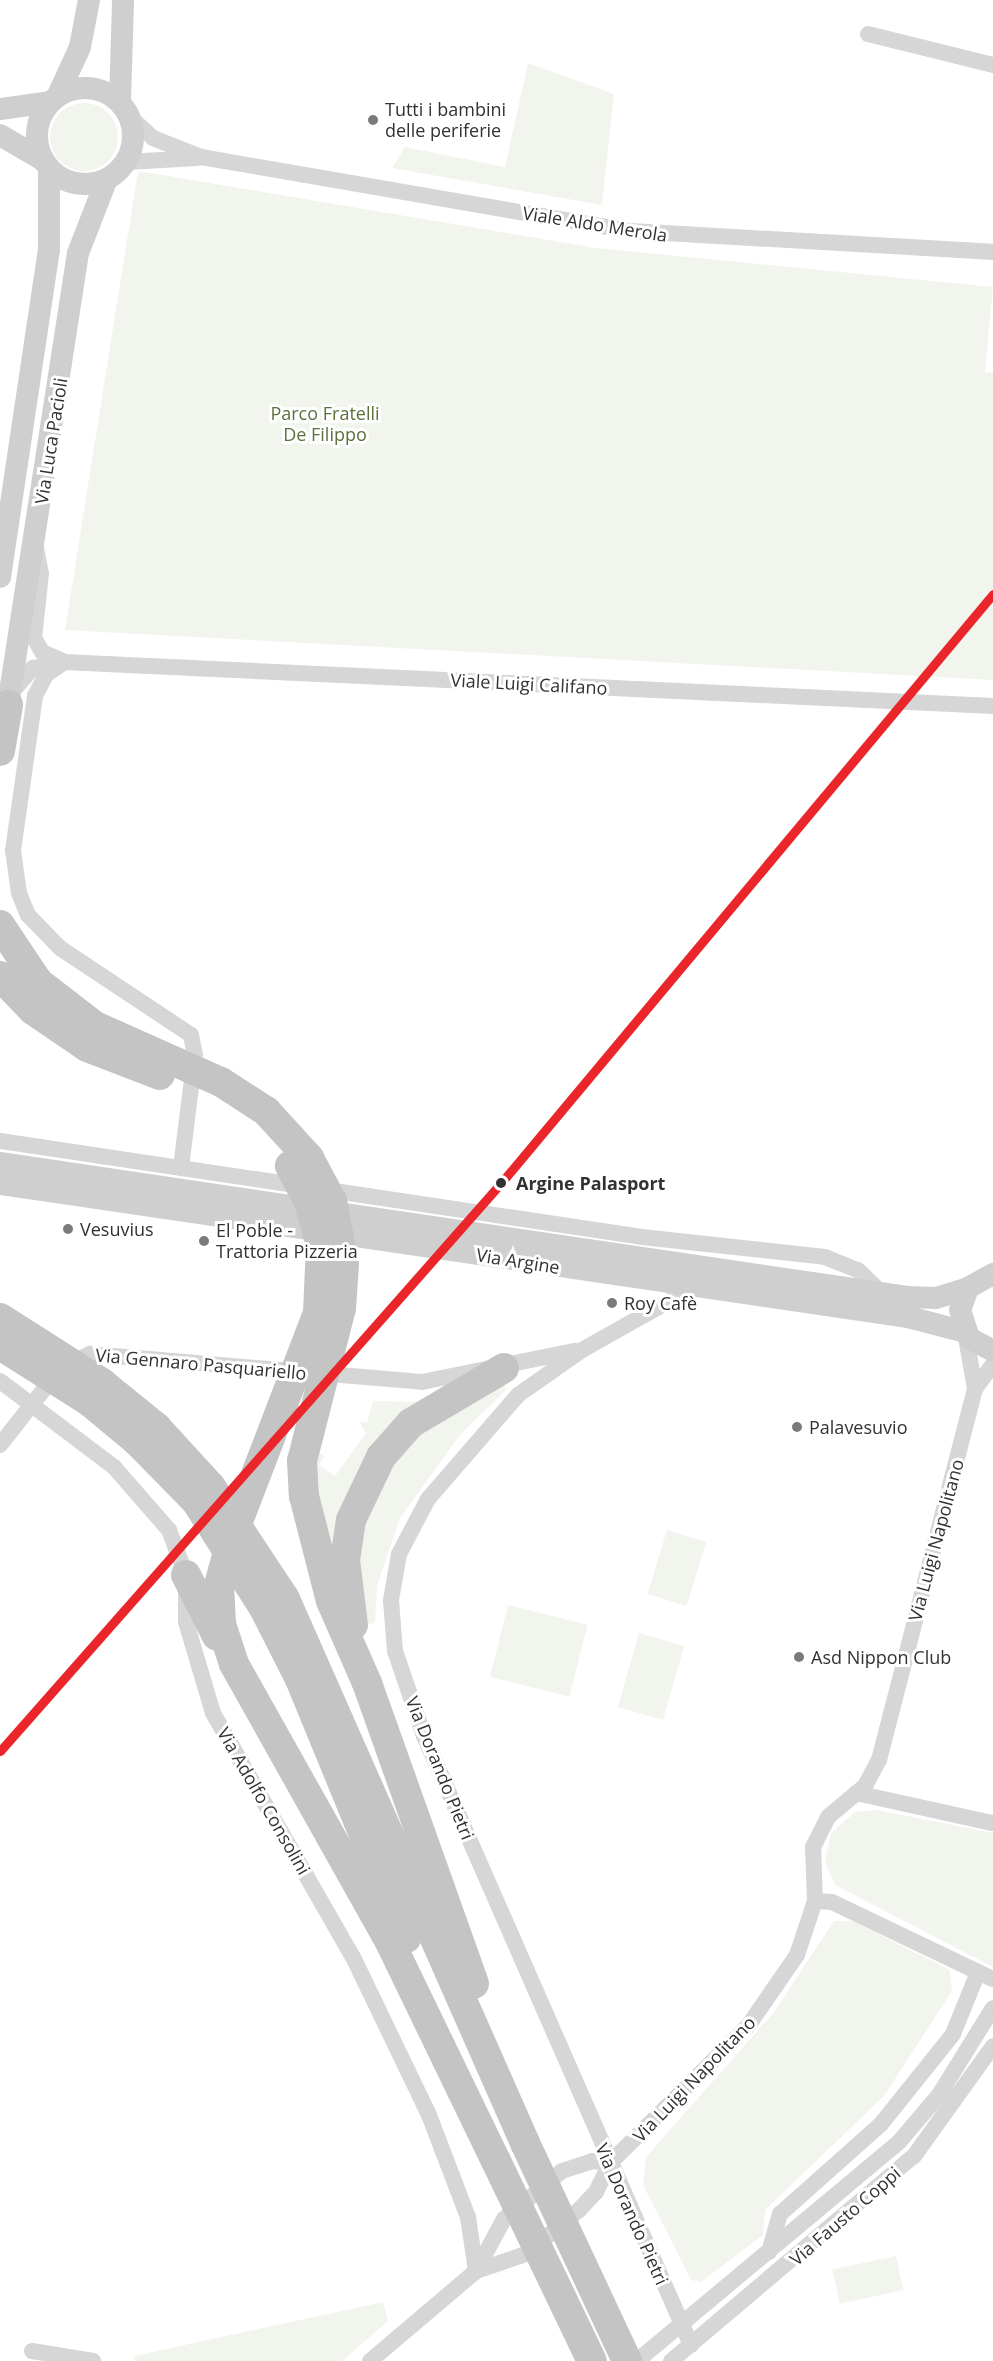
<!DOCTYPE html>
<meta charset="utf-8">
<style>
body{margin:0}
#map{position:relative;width:993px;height:2361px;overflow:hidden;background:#fff;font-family:"Open Sans",sans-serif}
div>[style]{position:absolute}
.green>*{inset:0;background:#f2f5ed;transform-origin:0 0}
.round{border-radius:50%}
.street>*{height:16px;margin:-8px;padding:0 8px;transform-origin:8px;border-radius:8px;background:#d6d6d6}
.secondary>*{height:22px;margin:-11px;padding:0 11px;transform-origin:11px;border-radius:11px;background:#cfcfcf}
.secondary>.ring{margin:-11px;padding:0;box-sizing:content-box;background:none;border:22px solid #cfcfcf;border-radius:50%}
.highway>*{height:30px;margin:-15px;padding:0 15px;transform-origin:15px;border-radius:15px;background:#c4c4c4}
.highway-bridge>*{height:30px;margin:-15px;padding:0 15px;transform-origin:15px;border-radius:15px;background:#c4c4c4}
.rail-1>*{height:9px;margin:-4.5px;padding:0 4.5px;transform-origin:4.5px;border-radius:4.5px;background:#eb262b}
.dots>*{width:16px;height:16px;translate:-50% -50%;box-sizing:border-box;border:3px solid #fff;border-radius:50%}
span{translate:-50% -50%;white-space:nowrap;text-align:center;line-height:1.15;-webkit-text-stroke:6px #fff;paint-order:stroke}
.poi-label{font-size:18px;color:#323232}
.left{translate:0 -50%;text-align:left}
.street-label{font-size:18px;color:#323232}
.park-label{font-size:18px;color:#5b713d}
.stop-label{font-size:18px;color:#323232;font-weight:700}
</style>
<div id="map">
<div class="green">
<div style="clip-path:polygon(528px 63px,614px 94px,602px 205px,392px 168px,405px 147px,505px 167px)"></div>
<div class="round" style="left:50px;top:103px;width:68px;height:68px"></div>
<div style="clip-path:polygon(138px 171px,596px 248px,993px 287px,985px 372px,993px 373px,993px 680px,65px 630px)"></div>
<div style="clip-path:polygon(502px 1381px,506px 1390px,460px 1435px,400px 1518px,377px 1586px,375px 1623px,361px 1625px,355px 1598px,365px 1509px,410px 1438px)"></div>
<div style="clip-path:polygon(373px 1401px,426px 1402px,335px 1544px,328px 1543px,315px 1481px,317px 1452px,325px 1456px,319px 1465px,335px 1476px,366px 1433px,359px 1421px,367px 1423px)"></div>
<div style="left:667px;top:1530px;width:41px;height:67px;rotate:17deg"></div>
<div style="left:508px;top:1605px;width:82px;height:74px;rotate:14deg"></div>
<div style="left:639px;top:1633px;width:47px;height:77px;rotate:16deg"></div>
<div style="clip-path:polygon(877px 1810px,993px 1833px,993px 1967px,835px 1885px,825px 1862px,831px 1833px,855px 1812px)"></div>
<div style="clip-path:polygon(834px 1921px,853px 1921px,950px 1970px,952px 1991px,884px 2096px,765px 2210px,763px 2235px,701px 2282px,691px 2280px,643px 2185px,646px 2157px,774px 2012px)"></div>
<div style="left:896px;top:2256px;width:35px;height:65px;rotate:78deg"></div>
<div style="clip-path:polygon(383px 2302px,388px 2321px,342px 2361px,135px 2361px,134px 2356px)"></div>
</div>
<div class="street">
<div style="left:868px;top:34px;width:129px;rotate:13.9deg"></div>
<div style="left:131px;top:118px;width:30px;rotate:42deg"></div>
<div style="left:153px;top:138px;width:52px;rotate:21.6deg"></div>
<div style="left:201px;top:157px;width:436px;rotate:9.8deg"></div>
<div style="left:631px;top:231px;width:363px;rotate:3.3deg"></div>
<div style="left:127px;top:162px;width:70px;rotate:-3.3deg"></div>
<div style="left:36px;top:548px;width:26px;rotate:79deg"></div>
<div style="left:41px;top:574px;width:64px;rotate:96.2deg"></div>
<div style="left:34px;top:638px;width:16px;rotate:60deg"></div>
<div style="left:42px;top:652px;width:21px;rotate:23deg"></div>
<div style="left:63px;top:663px;width:21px;rotate:145deg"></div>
<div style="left:46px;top:675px;width:24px;rotate:118deg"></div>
<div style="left:35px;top:696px;width:156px;rotate:98.1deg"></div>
<div style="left:13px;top:850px;width:43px;rotate:82.1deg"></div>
<div style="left:19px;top:893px;width:24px;rotate:68deg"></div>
<div style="left:28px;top:915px;width:46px;rotate:45.9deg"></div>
<div style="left:60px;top:948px;width:157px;rotate:33.6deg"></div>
<div style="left:191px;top:1035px;width:20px;rotate:79deg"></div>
<div style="left:195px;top:1055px;width:114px;rotate:97.1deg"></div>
<div style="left:12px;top:692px;width:32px;rotate:-49deg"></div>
<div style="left:33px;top:668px;width:32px;rotate:-11deg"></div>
<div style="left:64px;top:662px;width:930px;rotate:2.71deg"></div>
<div style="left:0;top:1141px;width:649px;rotate:8.5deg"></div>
<div style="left:642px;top:1237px;width:184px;rotate:6.2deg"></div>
<div style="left:825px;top:1257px;width:35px;rotate:22deg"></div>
<div style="left:858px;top:1270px;width:30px;rotate:44deg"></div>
<div style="left:965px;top:1332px;width:58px;rotate:80deg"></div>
<div style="left:0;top:1381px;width:143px;rotate:37deg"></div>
<div style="left:114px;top:1467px;width:84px;rotate:48.9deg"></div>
<div style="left:169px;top:1530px;width:48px;rotate:69.3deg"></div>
<div style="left:186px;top:1575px;width:47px;rotate:90deg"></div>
<div style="left:186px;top:1622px;width:95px;rotate:73.5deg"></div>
<div style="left:213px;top:1713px;width:281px;rotate:60.2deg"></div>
<div style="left:353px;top:1957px;width:175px;rotate:64.3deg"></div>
<div style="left:429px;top:2115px;width:109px;rotate:69.1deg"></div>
<div style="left:468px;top:2217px;width:55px;rotate:81.6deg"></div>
<div style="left:0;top:1445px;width:97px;rotate:-51.7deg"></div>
<div style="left:60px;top:1369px;width:34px;rotate:-27deg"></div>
<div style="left:90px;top:1354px;width:333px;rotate:4.8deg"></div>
<div style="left:422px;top:1382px;width:156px;rotate:-11.5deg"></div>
<div style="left:856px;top:1793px;width:140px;rotate:12.4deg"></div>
<div style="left:815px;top:1901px;width:17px;rotate:3deg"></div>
<div style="left:832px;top:1902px;width:178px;rotate:25.6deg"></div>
<div style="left:769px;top:2252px;width:40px;rotate:-74deg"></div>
<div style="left:780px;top:2214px;width:135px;rotate:-41.7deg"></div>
<div style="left:881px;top:2124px;width:115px;rotate:-51.3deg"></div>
<div style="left:953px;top:2034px;width:67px;rotate:-68deg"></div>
<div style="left:476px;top:2271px;width:53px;rotate:-18.8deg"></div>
<div style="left:526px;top:2254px;width:69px;rotate:-39.7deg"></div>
<div style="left:579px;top:2210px;width:25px;rotate:-47deg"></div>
<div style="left:596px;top:2192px;width:32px;rotate:-64deg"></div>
<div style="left:610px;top:2163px;width:194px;rotate:-44.8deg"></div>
<div style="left:748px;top:2026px;width:86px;rotate:-55.4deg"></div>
<div style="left:797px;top:1955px;width:57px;rotate:-71.6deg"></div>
<div style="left:815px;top:1901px;width:54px;rotate:-92.1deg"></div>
<div style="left:813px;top:1847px;width:34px;rotate:-63deg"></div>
<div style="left:828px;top:1817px;width:48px;rotate:-40deg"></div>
<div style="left:865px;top:1786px;width:30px;rotate:-62deg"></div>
<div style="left:879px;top:1760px;width:383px;rotate:-75.5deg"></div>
<div style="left:975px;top:1389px;width:31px;rotate:-54deg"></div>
<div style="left:691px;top:2345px;width:665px;rotate:-113.67deg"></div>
<div style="left:424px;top:1736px;width:90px;rotate:-108.8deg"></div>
<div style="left:395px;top:1651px;width:51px;rotate:-94.5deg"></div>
<div style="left:391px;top:1600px;width:47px;rotate:-80.1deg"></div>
<div style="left:399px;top:1554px;width:62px;rotate:-62.2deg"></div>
<div style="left:428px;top:1499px;width:138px;rotate:-49.1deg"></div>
<div style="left:518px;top:1395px;width:78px;rotate:-35.1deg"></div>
<div style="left:582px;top:1350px;width:129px;rotate:-29.4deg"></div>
<div style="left:32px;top:2351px;width:62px;rotate:9.3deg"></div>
<div style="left:370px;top:2361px;width:139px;rotate:-40.3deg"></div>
<div style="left:476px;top:2271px;width:59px;rotate:-61.7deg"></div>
<div style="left:504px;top:2219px;width:75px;rotate:-39.6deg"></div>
<div style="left:562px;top:2171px;width:32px;rotate:-18deg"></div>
<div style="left:592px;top:2161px;width:18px;rotate:6deg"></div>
<div style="left:637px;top:2361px;width:341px;rotate:-39.9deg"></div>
<div style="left:899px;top:2142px;width:62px;rotate:-49.6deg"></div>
<div style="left:939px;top:2095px;width:102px;rotate:-58.2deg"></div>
<div style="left:671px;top:2361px;width:318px;rotate:-40.2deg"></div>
<div style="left:914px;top:2156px;width:135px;rotate:-54.3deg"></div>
</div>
<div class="secondary">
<div class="ring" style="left:37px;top:88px;width:74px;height:74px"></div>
<div style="left:57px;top:97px;width:55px;rotate:-65.3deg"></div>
<div style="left:80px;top:47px;width:48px;rotate:-79.2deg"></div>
<div style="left:120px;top:102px;width:102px;rotate:-88.3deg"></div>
<div style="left:0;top:109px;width:50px;rotate:-8deg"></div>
<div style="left:0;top:135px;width:50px;rotate:30.2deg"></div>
<div style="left:0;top:577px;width:331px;rotate:-81.5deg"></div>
<div style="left:49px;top:250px;width:82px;rotate:-90deg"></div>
<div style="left:8px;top:705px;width:457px;rotate:-81.2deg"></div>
<div style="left:78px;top:253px;width:77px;rotate:-68.7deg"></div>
<div style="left:0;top:1163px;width:917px;rotate:8.4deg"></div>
<div style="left:907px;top:1297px;width:29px;rotate:2deg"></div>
<div style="left:936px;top:1298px;width:34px;rotate:-17deg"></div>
<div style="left:0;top:1184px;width:918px;rotate:8.33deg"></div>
<div style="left:908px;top:1317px;width:59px;rotate:14.7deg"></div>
<div style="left:993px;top:1274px;width:29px;rotate:151deg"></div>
<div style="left:968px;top:1288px;width:23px;rotate:110deg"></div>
<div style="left:960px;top:1310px;width:29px;rotate:72deg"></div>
<div style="left:969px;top:1338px;width:27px;rotate:28deg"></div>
</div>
<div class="highway">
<div style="left:0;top:751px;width:47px;rotate:-80.1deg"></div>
<div style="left:0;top:925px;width:69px;rotate:56.3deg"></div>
<div style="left:38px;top:982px;width:72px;rotate:37.7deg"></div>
<div style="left:0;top:976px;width:47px;rotate:45.9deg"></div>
<div style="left:33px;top:1010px;width:65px;rotate:34.4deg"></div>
<div style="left:186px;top:1575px;width:68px;rotate:63.1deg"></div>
<div style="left:219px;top:1585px;width:39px;rotate:87deg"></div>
<div style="left:221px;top:1624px;width:42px;rotate:72deg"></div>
<div style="left:234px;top:1664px;width:319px;rotate:60.7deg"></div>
<div style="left:390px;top:1942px;width:243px;rotate:64.2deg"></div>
<div style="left:285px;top:1599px;width:595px;rotate:66.19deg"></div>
<div style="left:331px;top:1601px;width:90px;rotate:66.3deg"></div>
<div style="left:367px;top:1683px;width:319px;rotate:70.4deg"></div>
<div style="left:264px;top:1608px;width:80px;rotate:63.1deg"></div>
<div style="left:300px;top:1679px;width:280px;rotate:67.7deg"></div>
<div style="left:353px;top:1625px;width:65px;rotate:-97deg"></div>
<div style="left:345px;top:1560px;width:40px;rotate:-81.5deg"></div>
<div style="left:351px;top:1520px;width:70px;rotate:-64.5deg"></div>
<div style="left:381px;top:1457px;width:45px;rotate:-48.6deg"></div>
<div style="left:411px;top:1423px;width:108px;rotate:-30.6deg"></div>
</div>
<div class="highway-bridge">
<div style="left:95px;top:1026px;width:138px;rotate:24deg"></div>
<div style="left:221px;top:1082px;width:54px;rotate:32.8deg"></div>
<div style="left:266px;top:1111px;width:64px;rotate:47.5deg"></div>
<div style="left:309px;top:1158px;width:49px;rotate:61.9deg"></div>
<div style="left:332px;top:1201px;width:64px;rotate:79.2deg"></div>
<div style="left:344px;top:1264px;width:44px;rotate:93.9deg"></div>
<div style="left:341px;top:1308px;width:158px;rotate:104.3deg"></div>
<div style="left:302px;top:1461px;width:35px;rotate:87deg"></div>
<div style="left:304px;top:1496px;width:108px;rotate:75.6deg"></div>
<div style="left:87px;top:1047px;width:78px;rotate:21deg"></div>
<div style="left:0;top:1318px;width:121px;rotate:32.5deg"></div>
<div style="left:102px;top:1383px;width:70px;rotate:39.2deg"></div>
<div style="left:156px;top:1427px;width:81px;rotate:47.5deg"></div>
<div style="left:211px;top:1487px;width:134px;rotate:56.5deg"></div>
<div style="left:0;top:1345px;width:107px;rotate:32.3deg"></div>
<div style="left:90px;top:1402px;width:61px;rotate:39.7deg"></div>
<div style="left:137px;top:1441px;width:84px;rotate:45.5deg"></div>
<div style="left:196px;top:1501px;width:127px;rotate:57.6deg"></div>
<div style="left:219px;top:1585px;width:50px;rotate:-74.8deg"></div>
<div style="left:232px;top:1537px;width:240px;rotate:-69deg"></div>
<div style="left:318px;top:1313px;width:68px;rotate:-87.5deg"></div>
<div style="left:321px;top:1245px;width:45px;rotate:-105.6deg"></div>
<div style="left:309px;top:1202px;width:41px;rotate:-117.8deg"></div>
<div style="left:525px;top:2143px;width:241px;rotate:64.9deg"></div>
<div style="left:496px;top:2161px;width:222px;rotate:64.4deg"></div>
</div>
<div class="rail-1">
<div style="left:0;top:1751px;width:757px;rotate:-48.59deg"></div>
<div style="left:501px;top:1183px;width:767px;rotate:-50.13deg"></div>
</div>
<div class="dots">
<div style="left:373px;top:120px;background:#7a7a7a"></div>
<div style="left:501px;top:1183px;background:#323232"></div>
<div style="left:68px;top:1229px;background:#7a7a7a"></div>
<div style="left:204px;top:1241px;background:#7a7a7a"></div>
<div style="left:612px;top:1303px;background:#7a7a7a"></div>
<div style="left:797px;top:1427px;background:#7a7a7a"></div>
<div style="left:799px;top:1657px;background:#7a7a7a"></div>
</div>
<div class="poi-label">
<span class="left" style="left:385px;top:120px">Tutti i bambini<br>delle periferie</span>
<span class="left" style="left:80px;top:1229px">Vesuvius</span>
<span class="left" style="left:216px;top:1241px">El Poble -<br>Trattoria Pizzeria</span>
<span class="left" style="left:624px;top:1303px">Roy Cafè</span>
<span class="left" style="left:809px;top:1427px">Palavesuvio</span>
<span class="left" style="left:811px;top:1657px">Asd Nippon Club</span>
</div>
<div class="street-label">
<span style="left:595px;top:224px;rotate:9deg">Viale Aldo Merola</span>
<span style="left:51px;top:441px;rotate:-81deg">Via Luca Pacioli</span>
<span style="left:529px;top:684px;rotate:3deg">Viale Luigi Califano</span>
<span style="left:518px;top:1261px;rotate:9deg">Via Argine</span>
<span style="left:201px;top:1364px;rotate:5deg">Via Gennaro Pasquariello</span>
<span style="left:936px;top:1540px;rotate:-75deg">Via Luigi Napolitano</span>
<span style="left:440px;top:1768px;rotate:68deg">Via Dorando Pietri</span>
<span style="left:264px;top:1801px;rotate:60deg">Via Adolfo Consolini</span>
<span style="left:694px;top:2079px;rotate:-46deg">Via Luigi Napolitano</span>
<span style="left:632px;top:2214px;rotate:66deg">Via Dorando Pietri</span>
<span style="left:845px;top:2216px;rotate:-41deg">Via Fausto Coppi</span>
</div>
<div class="park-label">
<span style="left:325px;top:424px">Parco Fratelli<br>De Filippo</span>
</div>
<div class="stop-label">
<span class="left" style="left:516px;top:1183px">Argine Palasport</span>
</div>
</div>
